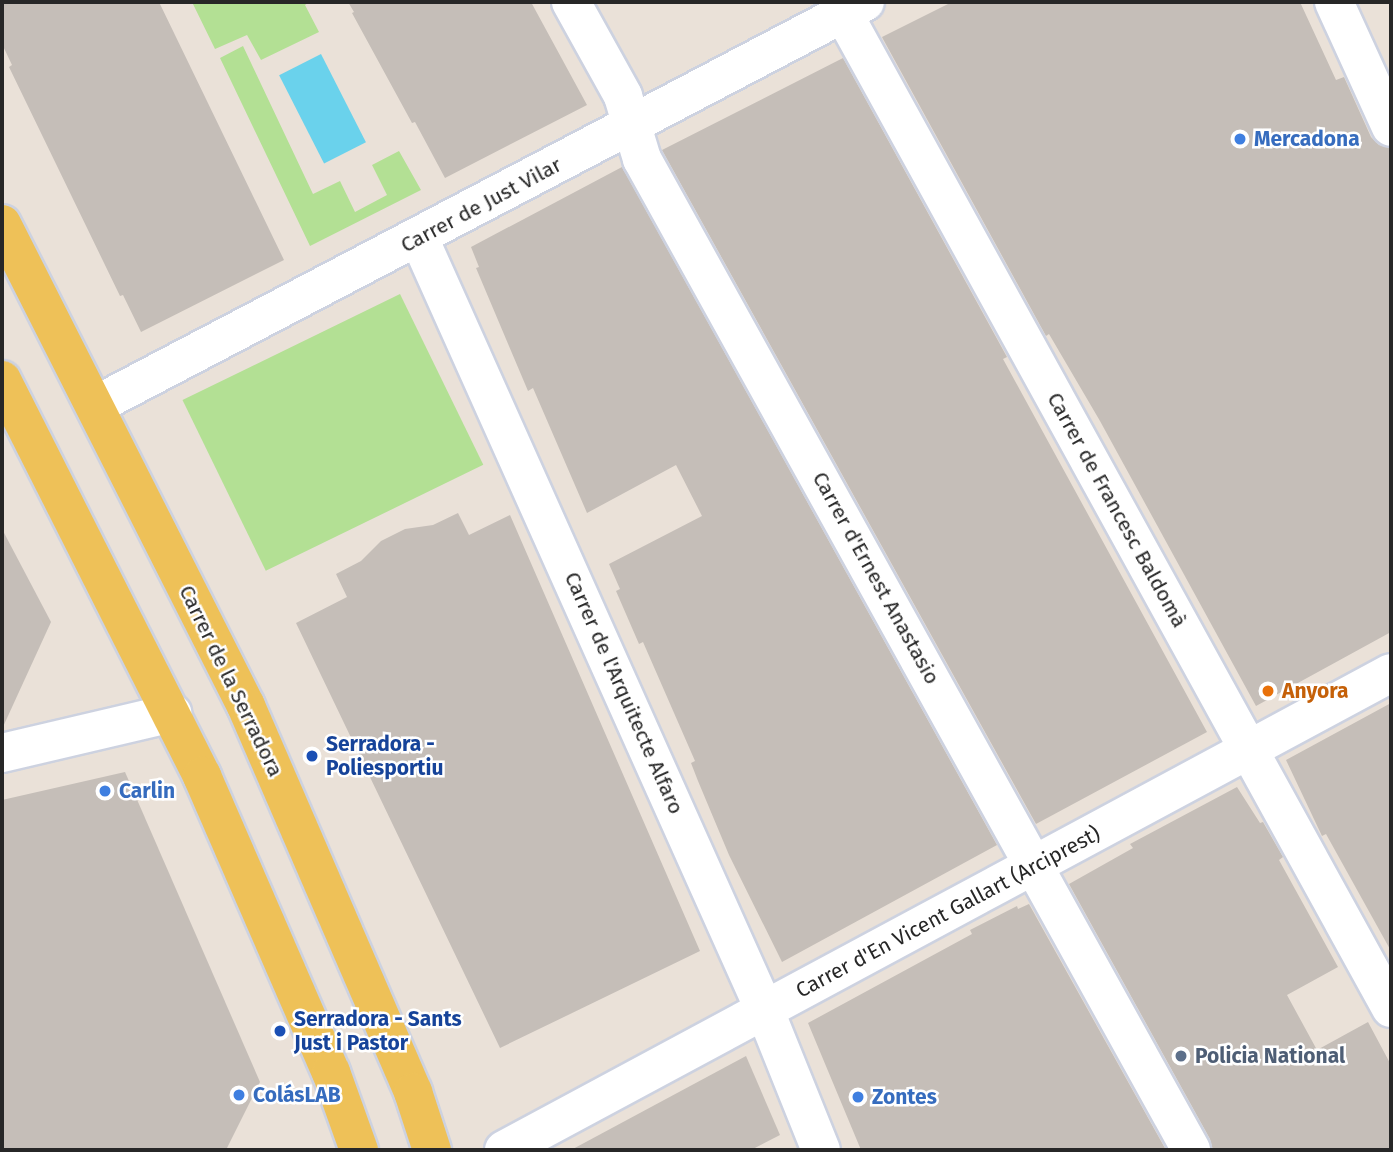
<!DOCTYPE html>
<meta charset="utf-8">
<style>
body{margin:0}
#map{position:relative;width:1393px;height:1152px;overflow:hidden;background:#eae1d8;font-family:"Fira Sans",sans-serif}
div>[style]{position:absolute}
.green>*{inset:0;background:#b3e094;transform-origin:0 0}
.water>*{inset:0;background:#6ad2ec;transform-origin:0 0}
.building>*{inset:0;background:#c5beb8}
.roads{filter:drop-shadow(2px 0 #cdd2e0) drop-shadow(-2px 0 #cdd2e0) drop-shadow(0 2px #cdd2e0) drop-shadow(0 -2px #cdd2e0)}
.minor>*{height:38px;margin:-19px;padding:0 19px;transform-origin:19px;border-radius:19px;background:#fff}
.major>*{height:38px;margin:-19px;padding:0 19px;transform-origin:19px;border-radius:19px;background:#eec158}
.dots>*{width:19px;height:19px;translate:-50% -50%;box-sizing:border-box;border:4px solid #fff;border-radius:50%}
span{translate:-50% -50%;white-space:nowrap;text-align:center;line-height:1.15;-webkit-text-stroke:5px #fff;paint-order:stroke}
.shop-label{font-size:21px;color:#366cbe;font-weight:700}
.left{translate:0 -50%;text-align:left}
.street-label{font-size:21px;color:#272727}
.food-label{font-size:21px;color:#c56008;font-weight:700}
.transit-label{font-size:21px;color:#164399;font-weight:700}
.service-label{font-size:21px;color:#4e5e75;font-weight:700}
.frame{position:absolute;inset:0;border:4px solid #272727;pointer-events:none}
</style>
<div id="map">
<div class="green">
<i style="clip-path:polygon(192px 2px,309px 2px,305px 5px,319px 32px,261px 60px,247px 35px,215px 49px)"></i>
<i style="clip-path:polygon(243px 46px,313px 194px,340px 181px,355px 212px,387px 195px,372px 165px,399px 151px,421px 190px,310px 246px,220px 58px)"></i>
<i style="left:400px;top:294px;width:190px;height:242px;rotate:64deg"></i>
</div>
<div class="water">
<i style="left:321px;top:54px;width:99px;height:47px;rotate:63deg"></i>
</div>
<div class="building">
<i style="clip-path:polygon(2px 2px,159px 2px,284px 260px,141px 332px,123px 295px,120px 296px,9px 67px,12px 65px,2px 44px)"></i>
<i style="clip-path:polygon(348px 2px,531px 2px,587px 105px,445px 178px,415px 122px,412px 123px,352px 13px,354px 12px)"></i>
<i style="clip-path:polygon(952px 2px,1300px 2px,1336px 80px,1344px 77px,1371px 137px,1379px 145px,1391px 148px,1391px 632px,1256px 706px,1100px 421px,1049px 334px,1046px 336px,883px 39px,882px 37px)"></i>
<i style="clip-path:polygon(843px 58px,1007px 357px,1003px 359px,1207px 732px,1036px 824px,662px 150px)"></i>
<i style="clip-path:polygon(622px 167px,997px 845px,782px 962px,729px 855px,698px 781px,691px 763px,695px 761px,643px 642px,639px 644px,616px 591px,620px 589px,609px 564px,702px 516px,676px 465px,587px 513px,533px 388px,528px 391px,476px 268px,479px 267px,471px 247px)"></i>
<i style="clip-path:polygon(458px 513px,469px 535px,510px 515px,700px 951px,500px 1048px,296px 623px,347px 597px,336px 574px,361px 561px,381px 541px,405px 529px,433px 525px)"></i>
<i style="clip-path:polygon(2px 529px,51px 622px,2px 729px)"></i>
<i style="clip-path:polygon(1391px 703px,1391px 951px,1326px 834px,1322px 836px,1286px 760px)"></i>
<i style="clip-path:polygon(125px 772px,260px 1082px,226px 1150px,2px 1150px,2px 800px)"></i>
<i style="clip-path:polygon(1237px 787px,1260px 823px,1263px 822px,1283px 857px,1279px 860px,1338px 967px,1287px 995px,1317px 1050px,1368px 1022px,1391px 1065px,1391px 1150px,1213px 1150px,1210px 1139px,1069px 884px,1133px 848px,1130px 844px)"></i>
<i style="clip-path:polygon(1029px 904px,1166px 1150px,861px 1150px,808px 1023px,972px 934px,970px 930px,1017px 906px,1018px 909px)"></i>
<i style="clip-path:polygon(746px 1056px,780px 1135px,751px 1150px,571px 1150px)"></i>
</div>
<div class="roads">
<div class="minor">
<i style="left:571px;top:2px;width:107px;rotate:61deg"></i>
<i style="left:623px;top:96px;width:66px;rotate:73.2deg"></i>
<i style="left:642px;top:159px;width:1133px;rotate:61.01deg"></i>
<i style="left:1334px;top:2px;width:137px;rotate:65.5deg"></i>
<i style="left:843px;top:13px;width:1136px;rotate:61.16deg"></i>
<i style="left:419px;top:238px;width:847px;rotate:65.89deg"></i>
<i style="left:765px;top:1011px;width:150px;rotate:68.1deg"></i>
<i style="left:96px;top:405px;width:868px;rotate:-27.66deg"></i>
<i style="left:2px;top:753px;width:175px;rotate:-13.2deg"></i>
<i style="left:504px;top:1150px;width:1007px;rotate:-28.27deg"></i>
</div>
<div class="major">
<i style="left:2px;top:224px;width:540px;rotate:63.15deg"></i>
<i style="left:246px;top:706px;width:421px;rotate:66.6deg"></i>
<i style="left:413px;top:1092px;width:61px;rotate:71.9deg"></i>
<i style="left:2px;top:380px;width:444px;rotate:63.2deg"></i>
<i style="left:202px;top:776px;width:323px;rotate:66.5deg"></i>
<i style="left:331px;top:1072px;width:83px;rotate:70.3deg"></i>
</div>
</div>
<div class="dots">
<i style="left:1240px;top:139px;background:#3f7fe0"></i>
<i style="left:1268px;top:691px;background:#e8710a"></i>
<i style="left:312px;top:756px;background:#1a4fb4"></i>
<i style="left:105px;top:791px;background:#3f7fe0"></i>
<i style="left:280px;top:1031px;background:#1a4fb4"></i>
<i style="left:1181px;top:1056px;background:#5c6f8a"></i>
<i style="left:239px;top:1095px;background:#3f7fe0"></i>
<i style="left:858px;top:1097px;background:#3f7fe0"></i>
</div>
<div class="shop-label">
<span class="left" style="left:1254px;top:139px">Mercadona</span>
<span class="left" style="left:119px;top:791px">Carlin</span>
<span class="left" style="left:253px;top:1095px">ColásLAB</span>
<span class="left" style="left:872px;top:1097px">Zontes</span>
</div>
<div class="street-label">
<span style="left:481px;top:205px;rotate:-28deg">Carrer de Just Vilar</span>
<span style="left:1117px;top:510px;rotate:61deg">Carrer de Francesc Baldomà</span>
<span style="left:876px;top:578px;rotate:61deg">Carrer d'Ernest Anastasio</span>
<span style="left:231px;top:681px;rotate:64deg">Carrer de la Serradora</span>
<span style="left:624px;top:693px;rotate:66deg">Carrer de l'Arquitecte Alfaro</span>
<span style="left:948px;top:912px;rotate:-28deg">Carrer d'En Vicent Gallart (Arciprest)</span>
</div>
<div class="food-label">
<span class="left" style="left:1282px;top:691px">Anyora</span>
</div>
<div class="transit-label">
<span class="left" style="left:326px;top:756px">Serradora -<br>Poliesportiu</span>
<span class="left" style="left:294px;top:1031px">Serradora - Sants<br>Just i Pastor</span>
</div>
<div class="service-label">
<span class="left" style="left:1195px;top:1056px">Policia National</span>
</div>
<div class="frame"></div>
</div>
